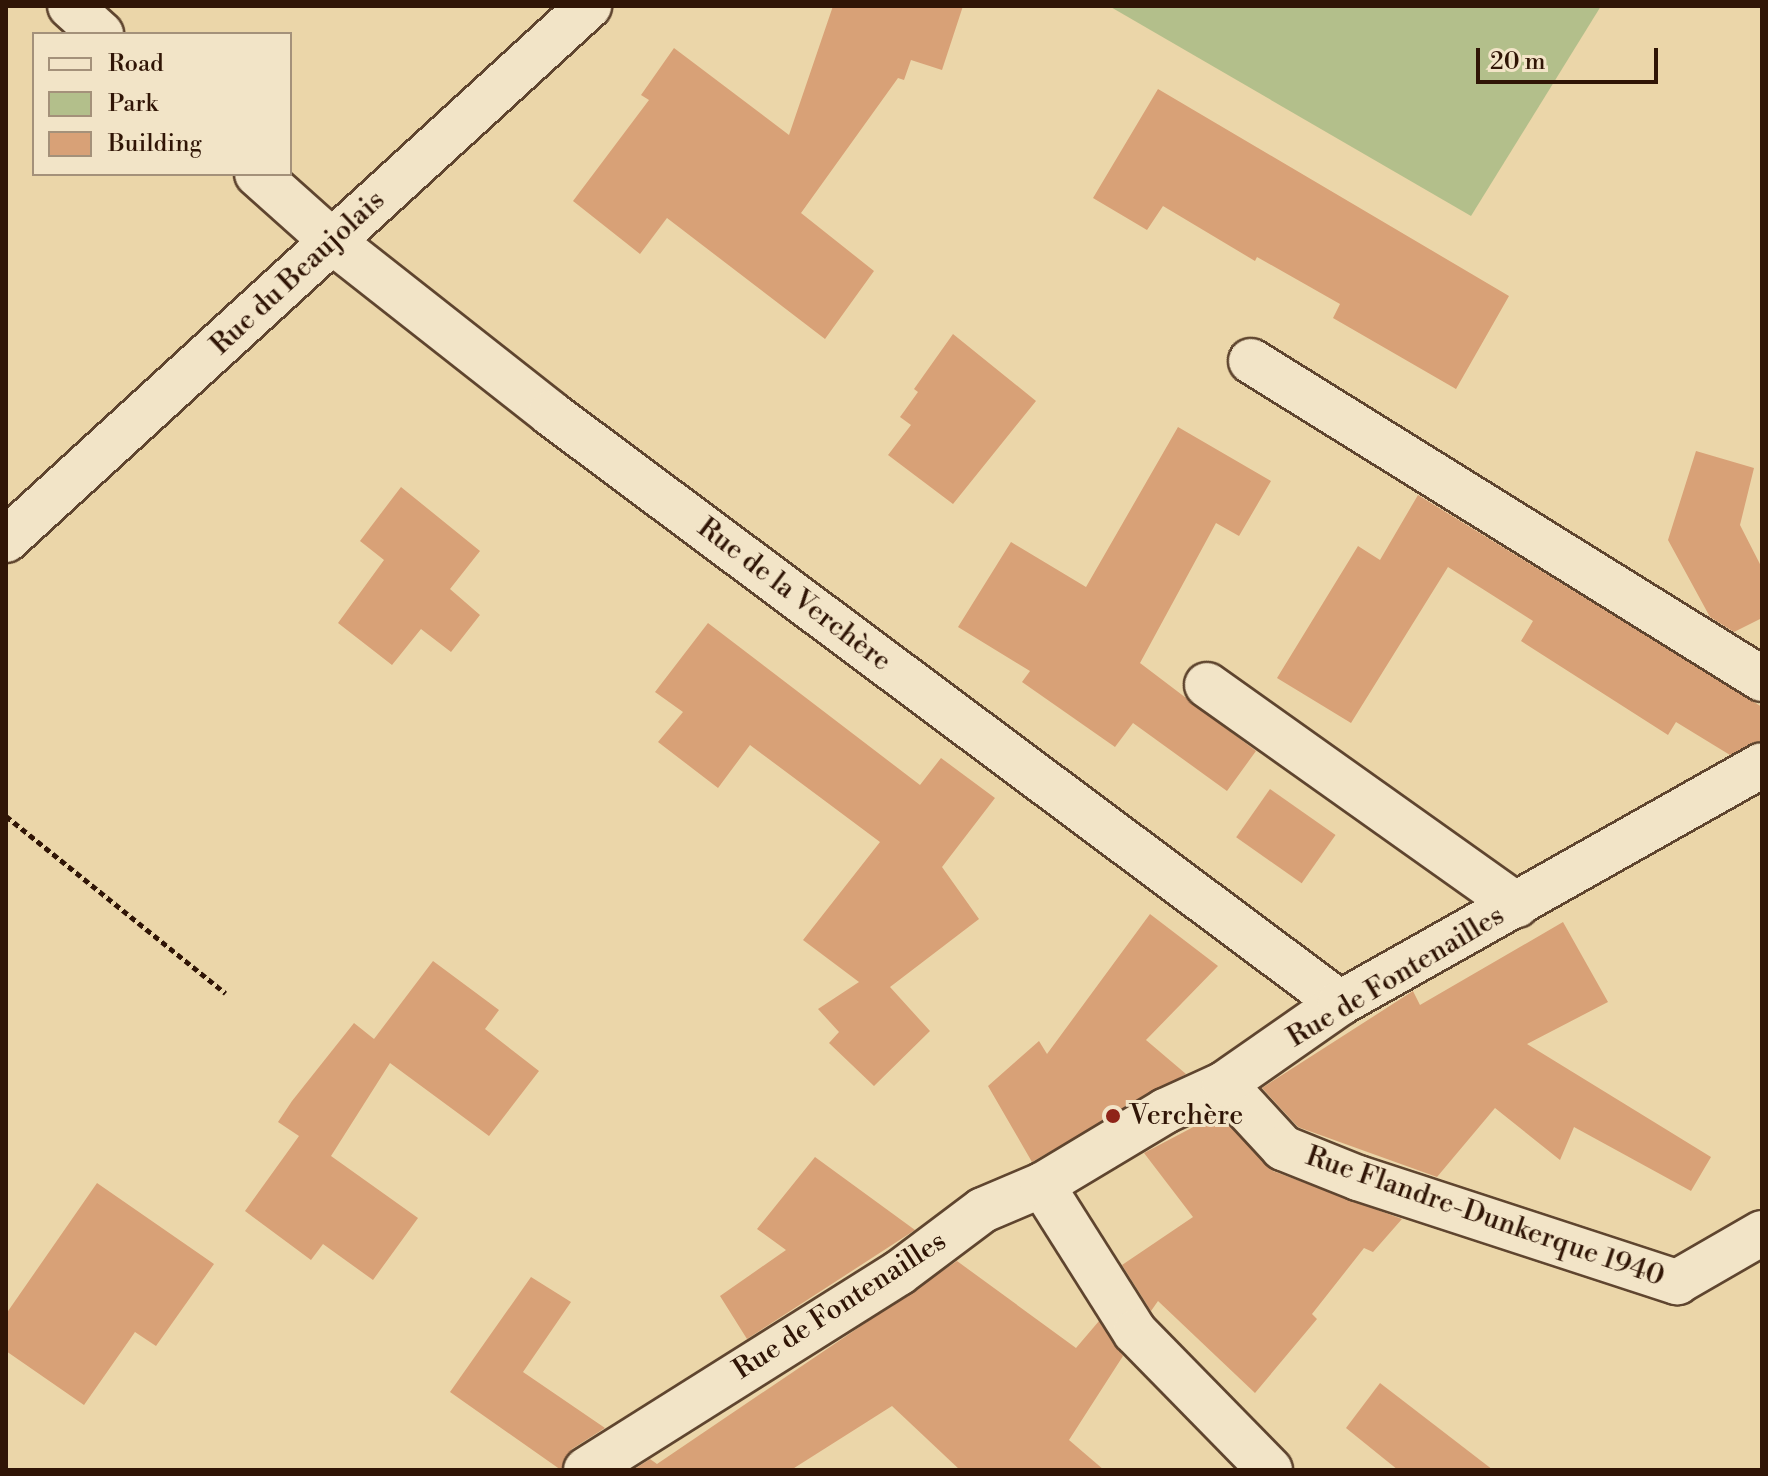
<!DOCTYPE html>
<meta charset="utf-8">
<style>
body{margin:0}
#map{position:relative;width:1768px;height:1476px;overflow:hidden;background:#ebd6a9;font-family:"Libre Bodoni",serif}
div>[style]{position:absolute}
.green>*{inset:0;background:#b3bf8b}
.building>*{inset:0;background:#d8a177;transform-origin:0 0}
.path>*{height:5px;margin-top:-2.5px;transform-origin:0;background:repeating-linear-gradient(90deg,#301506 0 6px,transparent 0 10px)}
.roads{filter:drop-shadow(2px 0 #5f452f) drop-shadow(-2px 0 #5f452f) drop-shadow(0 2px #5f452f) drop-shadow(0 -2px #5f452f)}
.minor>*{height:44px;margin:-22px;padding:0 22px;transform-origin:22px;border-radius:22px;background:#f2e4c7}
.dots>*{width:22px;height:22px;translate:-50% -50%;box-sizing:border-box;border:4px solid #f2e4c7;border-radius:50%}
span{translate:-50% -50%;white-space:nowrap;text-align:center;line-height:1.15;-webkit-text-stroke:6px #f2e4c7;paint-order:stroke}
.street-label{font-size:28px;color:#301506}
.poi-label{font-size:28px;color:#301506}
.left{translate:0 -50%;text-align:left}
.frame{position:absolute;inset:0;border:8px solid #301506;pointer-events:none}
.legend{position:absolute;left:32px;top:32px;width:260px;height:144px;box-sizing:border-box;background:#f2e4c7;border:2px solid #a4917a;margin:0;padding:10px 14px;list-style:none;font-size:24px;color:#301506}
.legend li{display:flex;align-items:center;gap:16px;height:40px}
.legend b{width:40px;border:2px solid #a4917a}
.scale{position:absolute;left:1476px;top:48px;width:182px;height:36px;box-sizing:border-box;border:4px solid #301506;border-top:0;padding-left:10px;font-size:24px;line-height:28px;white-space:nowrap;color:#301506;-webkit-text-stroke:6px #f2e4c7;paint-order:stroke}
</style>
<div id="map">
<div class="green">
<i style="clip-path:polygon(1109px 6px,1601px 6px,1471px 216px)"></i>
</div>
<div class="building">
<i style="clip-path:polygon(833px 6px,963px 6px,942px 70px,911px 60px,904px 80px,898px 78px,801px 213px,874px 271px,825px 339px,667px 218px,640px 254px,573px 201px,649px 100px,641px 95px,674px 48px,789px 135px)"></i>
<i style="clip-path:polygon(1158px 89px,1509px 296px,1456px 389px,1333px 318px,1340px 304px,1257px 257px,1255px 261px,1163px 206px,1147px 230px,1093px 198px)"></i>
<i style="clip-path:polygon(953px 334px,1036px 401px,953px 504px,888px 455px,911px 425px,900px 417px,918px 392px,914px 389px)"></i>
<i style="clip-path:polygon(1178px 427px,1271px 481px,1239px 536px,1216px 523px,1140px 663px,1256px 751px,1227px 791px,1133px 723px,1115px 747px,1022px 682px,1030px 671px,958px 627px,1011px 542px,1086px 587px)"></i>
<i style="clip-path:polygon(1696px 451px,1754px 468px,1740px 525px,1762px 568px,1762px 618px,1734px 632px,1710px 617px,1668px 540px)"></i>
<i style="clip-path:polygon(401px 487px,480px 551px,450px 589px,480px 615px,451px 652px,421px 629px,392px 665px,338px 623px,384px 560px,360px 541px)"></i>
<i style="clip-path:polygon(1418px 495px,1762px 707px,1762px 740px,1730px 755px,1676px 722px,1668px 735px,1521px 641px,1533px 621px,1448px 567px,1351px 723px,1277px 678px,1358px 546px,1380px 560px)"></i>
<i style="clip-path:polygon(708px 623px,920px 785px,941px 758px,995px 798px,942px 867px,979px 919px,890px 987px,930px 1031px,874px 1086px,829px 1043px,839px 1032px,818px 1009px,859px 982px,803px 940px,880px 842px,750px 745px,718px 788px,658px 742px,683px 712px,655px 692px)"></i>
<i style="left:1270px;top:789px;width:80px;height:59px;rotate:35deg"></i>
<i style="clip-path:polygon(1150px 914px,1218px 966px,1146px 1040px,1186px 1074px,1032px 1162px,988px 1086px,1039px 1041px,1047px 1054px)"></i>
<i style="clip-path:polygon(1563px 922px,1608px 1002px,1527px 1044px,1711px 1157px,1691px 1191px,1574px 1127px,1560px 1160px,1495px 1108px,1437px 1177px,1298px 1127px,1262px 1088px,1413px 991px,1420px 1005px)"></i>
<i style="clip-path:polygon(433px 961px,499px 1010px,485px 1029px,539px 1071px,489px 1136px,390px 1063px,331px 1156px,418px 1218px,373px 1280px,323px 1244px,311px 1260px,245px 1211px,299px 1136px,278px 1122px,292px 1101px,354px 1023px,374px 1039px)"></i>
<i style="clip-path:polygon(1218px 1114px,1273px 1171px,1402px 1219px,1373px 1252px,1364px 1248px,1312px 1314px,1317px 1319px,1255px 1393px,1158px 1301px,1151px 1311px,1122px 1265px,1193px 1217px,1144px 1153px)"></i>
<i style="clip-path:polygon(815px 1157px,915px 1230px,747px 1339px,720px 1296px,786px 1250px,757px 1229px)"></i>
<i style="clip-path:polygon(97px 1183px,214px 1264px,156px 1346px,135px 1332px,84px 1405px,6px 1351px,6px 1314px)"></i>
<i style="clip-path:polygon(957px 1261px,1076px 1348px,1099px 1321px,1123px 1356px,1069px 1440px,1104px 1470px,960px 1470px,892px 1406px,791px 1470px,633px 1470px,650px 1459px,657px 1464px)"></i>
<i style="clip-path:polygon(531px 1277px,571px 1302px,523px 1372px,605px 1428px,572px 1449px,561px 1470px,450px 1392px)"></i>
<i style="clip-path:polygon(1380px 1383px,1493px 1470px,1398px 1470px,1346px 1428px)"></i>
</div>
<div class="path">
<i style="left:6px;top:816px;width:282px;rotate:38.9deg"></i>
</div>
<div class="roads">
<div class="minor">
<i style="left:70px;top:6px;width:42px;rotate:42.1deg"></i>
<i style="left:257px;top:174px;width:102px;rotate:41.8deg"></i>
<i style="left:333px;top:242px;width:276px;rotate:38.2deg"></i>
<i style="left:550px;top:413px;width:986px;rotate:36.75deg"></i>
<i style="left:1251px;top:361px;width:602px;rotate:31.89deg"></i>
<i style="left:6px;top:540px;width:791px;rotate:-42.49deg"></i>
<i style="left:1207px;top:685px;width:380px;rotate:35.4deg"></i>
<i style="left:1224px;top:1084px;width:87px;rotate:47.3deg"></i>
<i style="left:1283px;top:1148px;width:81px;rotate:21.8deg"></i>
<i style="left:1358px;top:1178px;width:336px;rotate:18.1deg"></i>
<i style="left:1677px;top:1282px;width:98px;rotate:-30deg"></i>
<i style="left:1042px;top:1185px;width:174px;rotate:57.7deg"></i>
<i style="left:1135px;top:1332px;width:193px;rotate:45.6deg"></i>
<i style="left:586px;top:1470px;width:370px;rotate:-32.2deg"></i>
<i style="left:899px;top:1273px;width:105px;rotate:-36.9deg"></i>
<i style="left:983px;top:1210px;width:64px;rotate:-23deg"></i>
<i style="left:1042px;top:1185px;width:144px;rotate:-31deg"></i>
<i style="left:1165px;top:1111px;width:65px;rotate:-24.6deg"></i>
<i style="left:1224px;top:1084px;width:141px;rotate:-34.9deg"></i>
<i style="left:1340px;top:1003px;width:484px;rotate:-29.4deg"></i>
</div>
</div>
<div class="dots">
<i style="left:1113px;top:1116px;background:#8f2418"></i>
</div>
<div class="street-label">
<span style="left:298px;top:273px;rotate:-43deg">Rue du Beaujolais</span>
<span style="left:794px;top:595px;rotate:37deg">Rue de la Verchère</span>
<span style="left:1396px;top:977px;rotate:-31deg">Rue de Fontenailles</span>
<span style="left:1485px;top:1217px;rotate:19deg">Rue Flandre-Dunkerque 1940</span>
<span style="left:840px;top:1306px;rotate:-33deg">Rue de Fontenailles</span>
</div>
<div class="poi-label">
<span class="left" style="left:1129px;top:1116px">Verchère</span>
</div>
<div class="frame"></div>
<ul class="legend">
<li><b style="height:10px;background:#f2e4c7"></b>Road</li>
<li><b style="height:22px;background:#b3bf8b"></b>Park</li>
<li><b style="height:22px;background:#d8a177"></b>Building</li>
</ul>
<div class="scale">20 m</div>
</div>
